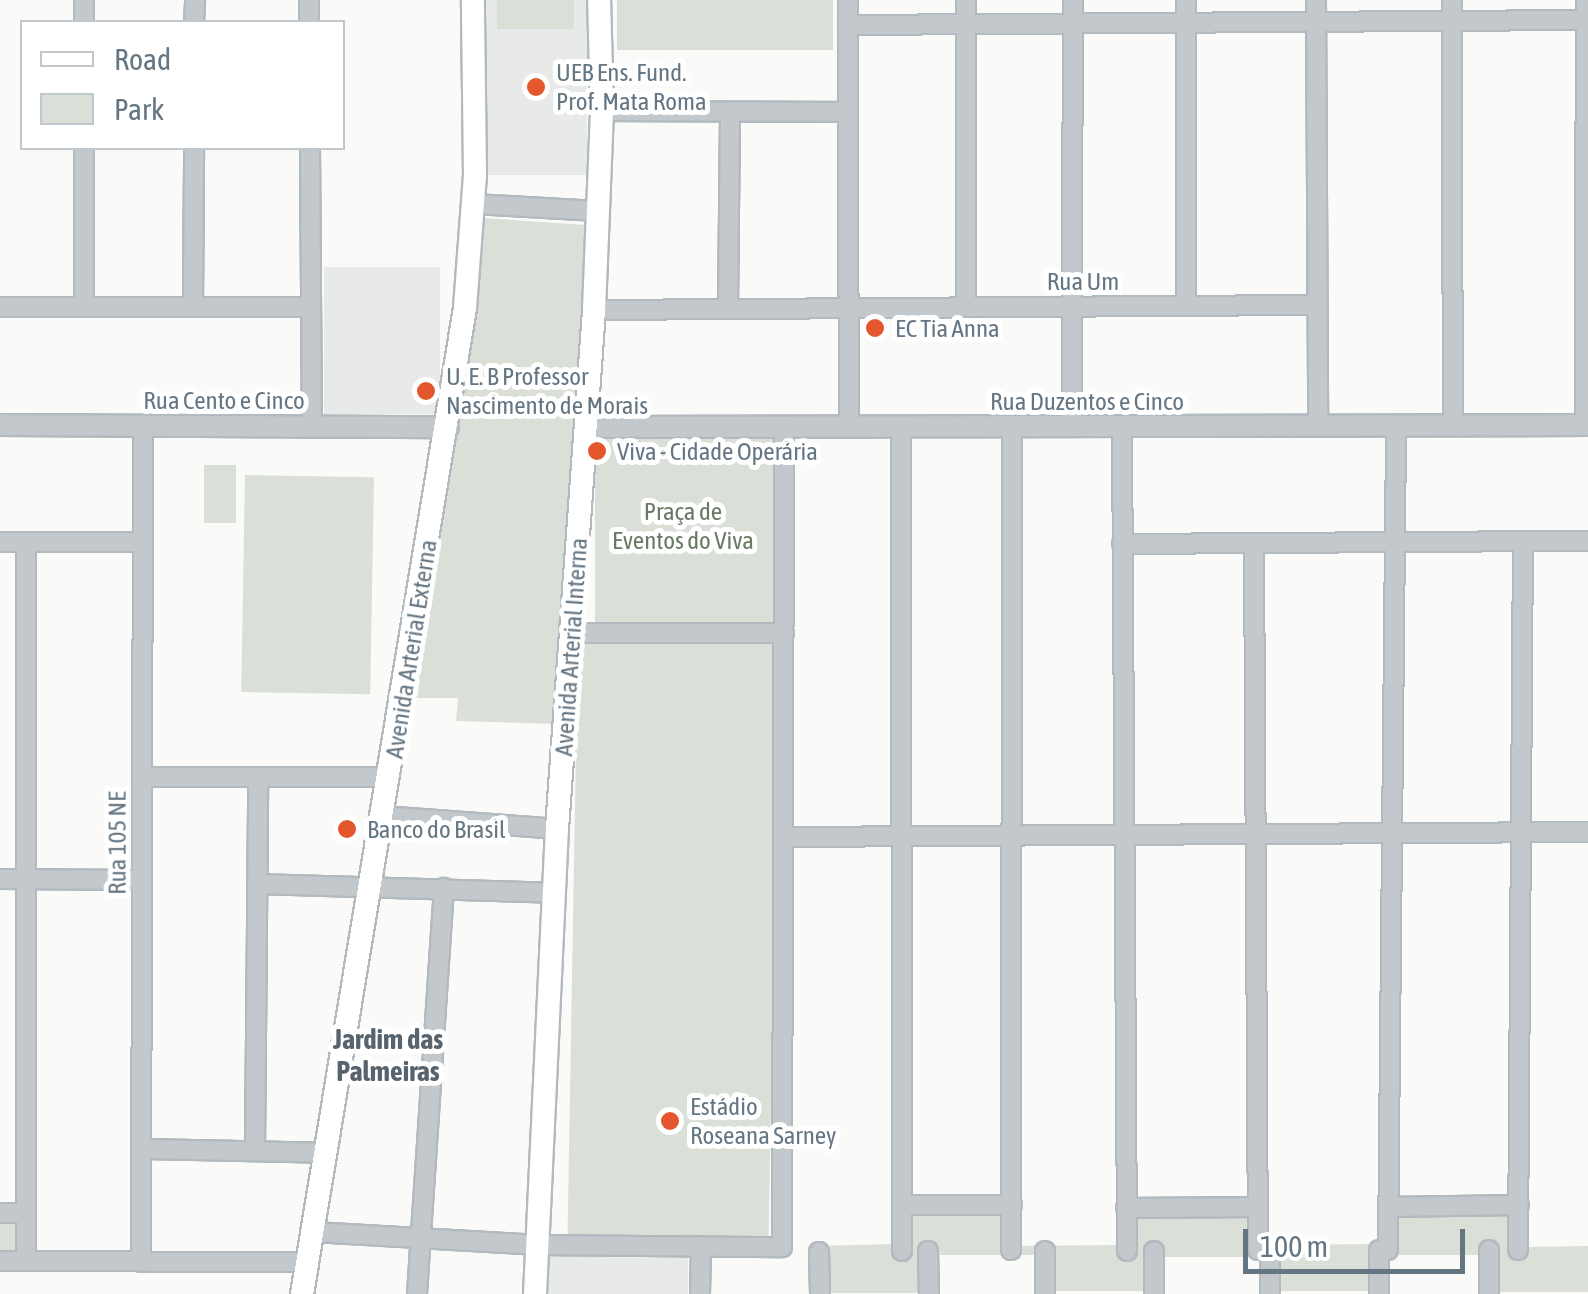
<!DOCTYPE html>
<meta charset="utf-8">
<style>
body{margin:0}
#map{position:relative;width:1588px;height:1294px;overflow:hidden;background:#fafaf8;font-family:"Asap Condensed",sans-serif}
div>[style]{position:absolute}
.built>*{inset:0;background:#e8e9e9;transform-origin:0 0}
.green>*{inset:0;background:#dadfd7;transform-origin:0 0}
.roads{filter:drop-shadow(2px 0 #b3babf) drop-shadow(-2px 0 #b3babf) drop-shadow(0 2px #b3babf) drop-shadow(0 -2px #b3babf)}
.minor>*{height:18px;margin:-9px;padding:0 9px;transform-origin:9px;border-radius:9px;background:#c3c8cc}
.tertiary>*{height:20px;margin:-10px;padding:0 10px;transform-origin:10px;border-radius:10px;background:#c3c8cc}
.secondary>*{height:22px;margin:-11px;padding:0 11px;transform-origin:11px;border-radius:11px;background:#fff}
.dots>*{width:28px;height:28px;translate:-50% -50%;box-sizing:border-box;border:5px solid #fff;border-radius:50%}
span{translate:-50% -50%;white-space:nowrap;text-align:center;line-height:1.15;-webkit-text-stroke:10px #fff;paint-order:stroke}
.poi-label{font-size:25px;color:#657683}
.left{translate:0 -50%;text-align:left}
.street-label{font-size:25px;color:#657683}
.park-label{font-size:25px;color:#687a64}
.neighbourhood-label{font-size:28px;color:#57646e;font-weight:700}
.legend{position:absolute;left:20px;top:20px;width:325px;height:130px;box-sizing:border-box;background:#fff;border:2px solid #c1c8cd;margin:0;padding:12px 18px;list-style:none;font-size:30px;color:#657683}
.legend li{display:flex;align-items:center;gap:20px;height:50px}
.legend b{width:50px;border:2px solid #c1c8cd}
.scale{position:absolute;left:1243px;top:1229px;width:222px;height:45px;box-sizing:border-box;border:5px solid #657683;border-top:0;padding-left:12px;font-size:30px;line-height:35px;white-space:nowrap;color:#657683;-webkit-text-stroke:8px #fff;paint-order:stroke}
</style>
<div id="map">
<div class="built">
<i style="left:484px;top:0;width:103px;height:175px"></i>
<i style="left:324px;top:267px;width:116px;height:147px"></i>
<i style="left:544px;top:1256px;width:144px;height:38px"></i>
</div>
<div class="green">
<i style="left:497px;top:0;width:77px;height:29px"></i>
<i style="left:617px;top:0;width:216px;height:50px"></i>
<i style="clip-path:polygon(484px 218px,586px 225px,579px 427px,556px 724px,456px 721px,458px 698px,415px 698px,463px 397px)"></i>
<i style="left:595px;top:432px;width:183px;height:195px"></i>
<i style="left:204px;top:465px;width:32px;height:58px"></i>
<i style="left:245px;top:475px;width:129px;height:217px;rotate:1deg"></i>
<i style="left:779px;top:637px;width:601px;height:201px;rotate:91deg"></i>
<i style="clip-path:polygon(1010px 1209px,1011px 1246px,1118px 1245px,1118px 1213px,1262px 1212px,1263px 1245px,1383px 1244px,1383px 1210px,1524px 1210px,1524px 1247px,1588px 1246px,1588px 1292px,1487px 1292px,1486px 1255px,1382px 1255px,1382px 1291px,1267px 1291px,1266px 1257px,1162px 1257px,1162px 1291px,1043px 1291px,1042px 1255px,933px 1255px,932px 1293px,813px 1293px,813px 1246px,898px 1244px,898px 1211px)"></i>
<i style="left:0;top:1219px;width:21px;height:33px"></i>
</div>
<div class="roads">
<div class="minor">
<i style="left:309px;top:0;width:22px;rotate:90deg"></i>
<i style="left:848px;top:0;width:427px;rotate:89.9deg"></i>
<i style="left:966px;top:0;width:306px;rotate:90deg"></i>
<i style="left:1186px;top:0;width:305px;rotate:90deg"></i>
<i style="left:1316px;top:0;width:426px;rotate:89.7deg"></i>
<i style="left:1452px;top:0;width:425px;rotate:89.9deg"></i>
<i style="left:84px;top:22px;width:22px;rotate:-90deg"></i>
<i style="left:194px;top:22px;width:22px;rotate:-87deg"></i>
<i style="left:848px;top:25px;width:740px;rotate:-0.39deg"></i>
<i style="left:602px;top:111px;width:246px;rotate:0.2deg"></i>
<i style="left:310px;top:148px;width:277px;rotate:89.6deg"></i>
<i style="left:474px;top:204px;width:124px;rotate:3.2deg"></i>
<i style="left:0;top:307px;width:311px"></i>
<i style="left:84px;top:307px;width:159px;rotate:-90deg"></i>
<i style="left:193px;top:307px;width:159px;rotate:-89.6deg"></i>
<i style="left:728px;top:308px;width:196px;rotate:-89.4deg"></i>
<i style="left:594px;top:310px;width:724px;rotate:-0.4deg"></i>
<i style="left:1585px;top:425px;width:425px;rotate:-89.9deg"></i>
<i style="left:1072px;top:426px;width:426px;rotate:-89.9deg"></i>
<i style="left:1122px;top:426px;width:825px;rotate:89.65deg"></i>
<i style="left:901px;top:427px;width:824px;rotate:89.93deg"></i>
<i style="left:0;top:542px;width:143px"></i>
<i style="left:1254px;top:543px;width:707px;rotate:89.68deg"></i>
<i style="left:1122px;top:544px;width:466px;rotate:-0.4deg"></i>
<i style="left:572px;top:633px;width:212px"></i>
<i style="left:142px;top:777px;width:247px"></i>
<i style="left:382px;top:816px;width:175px;rotate:4.2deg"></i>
<i style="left:785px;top:837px;width:803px;rotate:-0.36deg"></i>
<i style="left:0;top:879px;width:142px;rotate:0.4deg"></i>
<i style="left:257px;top:884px;width:297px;rotate:1.7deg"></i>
<i style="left:142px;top:1149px;width:185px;rotate:1.2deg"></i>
<i style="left:255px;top:1151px;width:374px;rotate:-89.5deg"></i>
<i style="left:902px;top:1205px;width:110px"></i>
<i style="left:1388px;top:1207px;width:131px;rotate:-0.9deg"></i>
<i style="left:1126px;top:1208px;width:131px;rotate:-0.4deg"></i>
<i style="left:0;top:1213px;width:26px"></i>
<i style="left:313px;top:1232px;width:223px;rotate:3.3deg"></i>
<i style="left:536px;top:1245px;width:246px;rotate:0.5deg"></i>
<i style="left:782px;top:1247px;width:820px;rotate:-89.86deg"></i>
<i style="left:1011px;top:1250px;width:824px;rotate:-89.93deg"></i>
<i style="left:1388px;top:1250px;width:824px;rotate:-89.44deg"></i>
<i style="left:1518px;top:1250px;width:708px;rotate:-89.6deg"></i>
<i style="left:928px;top:1251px;width:43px;rotate:88.7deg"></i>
<i style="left:1045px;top:1251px;width:43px;rotate:90deg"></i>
<i style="left:1154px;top:1251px;width:43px;rotate:90deg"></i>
<i style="left:819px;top:1252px;width:42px;rotate:88.6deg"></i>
<i style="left:0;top:1261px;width:308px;rotate:0.2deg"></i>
<i style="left:26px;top:1261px;width:719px;rotate:-90deg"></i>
<i style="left:141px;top:1262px;width:837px;rotate:-89.86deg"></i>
<i style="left:417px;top:1294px;width:407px;rotate:-86.2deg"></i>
<i style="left:700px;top:1294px;width:48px;rotate:-88.8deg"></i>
<i style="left:1270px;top:1294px;width:44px;rotate:-90deg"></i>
<i style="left:1379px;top:1294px;width:44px;rotate:-90deg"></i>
<i style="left:1489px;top:1294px;width:44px;rotate:-90deg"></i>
</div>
<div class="tertiary">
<i style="left:0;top:425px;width:448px;rotate:0.3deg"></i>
<i style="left:587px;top:427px;width:1001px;rotate:-0.11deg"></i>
</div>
<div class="secondary">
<i style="left:302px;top:1294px;width:999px;rotate:-80.61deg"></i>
<i style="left:465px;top:308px;width:133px;rotate:-85.7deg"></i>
<i style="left:475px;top:175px;width:175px;rotate:-90.7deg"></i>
<i style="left:535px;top:1294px;width:466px;rotate:-87.3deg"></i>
<i style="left:557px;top:829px;width:520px;rotate:-85.92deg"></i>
<i style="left:594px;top:310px;width:199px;rotate:-87.7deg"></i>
<i style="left:602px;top:111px;width:111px;rotate:-91.5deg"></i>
</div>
</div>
<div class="dots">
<i style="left:536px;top:87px;background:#e4572e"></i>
<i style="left:875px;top:328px;background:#e4572e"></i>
<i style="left:426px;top:391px;background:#e4572e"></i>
<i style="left:597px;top:451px;background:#e4572e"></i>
<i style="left:347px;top:829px;background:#e4572e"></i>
<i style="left:670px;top:1121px;background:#e4572e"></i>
</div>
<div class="poi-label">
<span class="left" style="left:556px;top:87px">UEB Ens. Fund.<br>Prof. Mata Roma</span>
<span class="left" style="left:895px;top:328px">EC Tia Anna</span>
<span class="left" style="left:446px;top:391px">U. E. B Professor<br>Nascimento de Morais</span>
<span class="left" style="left:617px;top:451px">Viva - Cidade Operária</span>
<span class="left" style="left:367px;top:829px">Banco do Brasil</span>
<span class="left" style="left:690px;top:1121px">Estádio<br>Roseana Sarney</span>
</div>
<div class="street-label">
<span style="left:1083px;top:281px">Rua Um</span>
<span style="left:224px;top:400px">Rua Cento e Cinco</span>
<span style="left:1087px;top:401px">Rua Duzentos e Cinco</span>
<span style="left:571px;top:647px;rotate:-86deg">Avenida Arterial Interna</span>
<span style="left:411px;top:649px;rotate:-81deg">Avenida Arterial Externa</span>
<span style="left:117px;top:843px;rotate:-90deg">Rua 105 NE</span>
</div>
<div class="park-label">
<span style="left:683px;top:526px">Praça de<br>Eventos do Viva</span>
</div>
<div class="neighbourhood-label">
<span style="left:388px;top:1055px">Jardim das<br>Palmeiras</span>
</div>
<ul class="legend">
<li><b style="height:12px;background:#fff"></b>Road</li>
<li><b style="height:28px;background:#dadfd7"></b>Park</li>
</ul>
<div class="scale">100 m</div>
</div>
